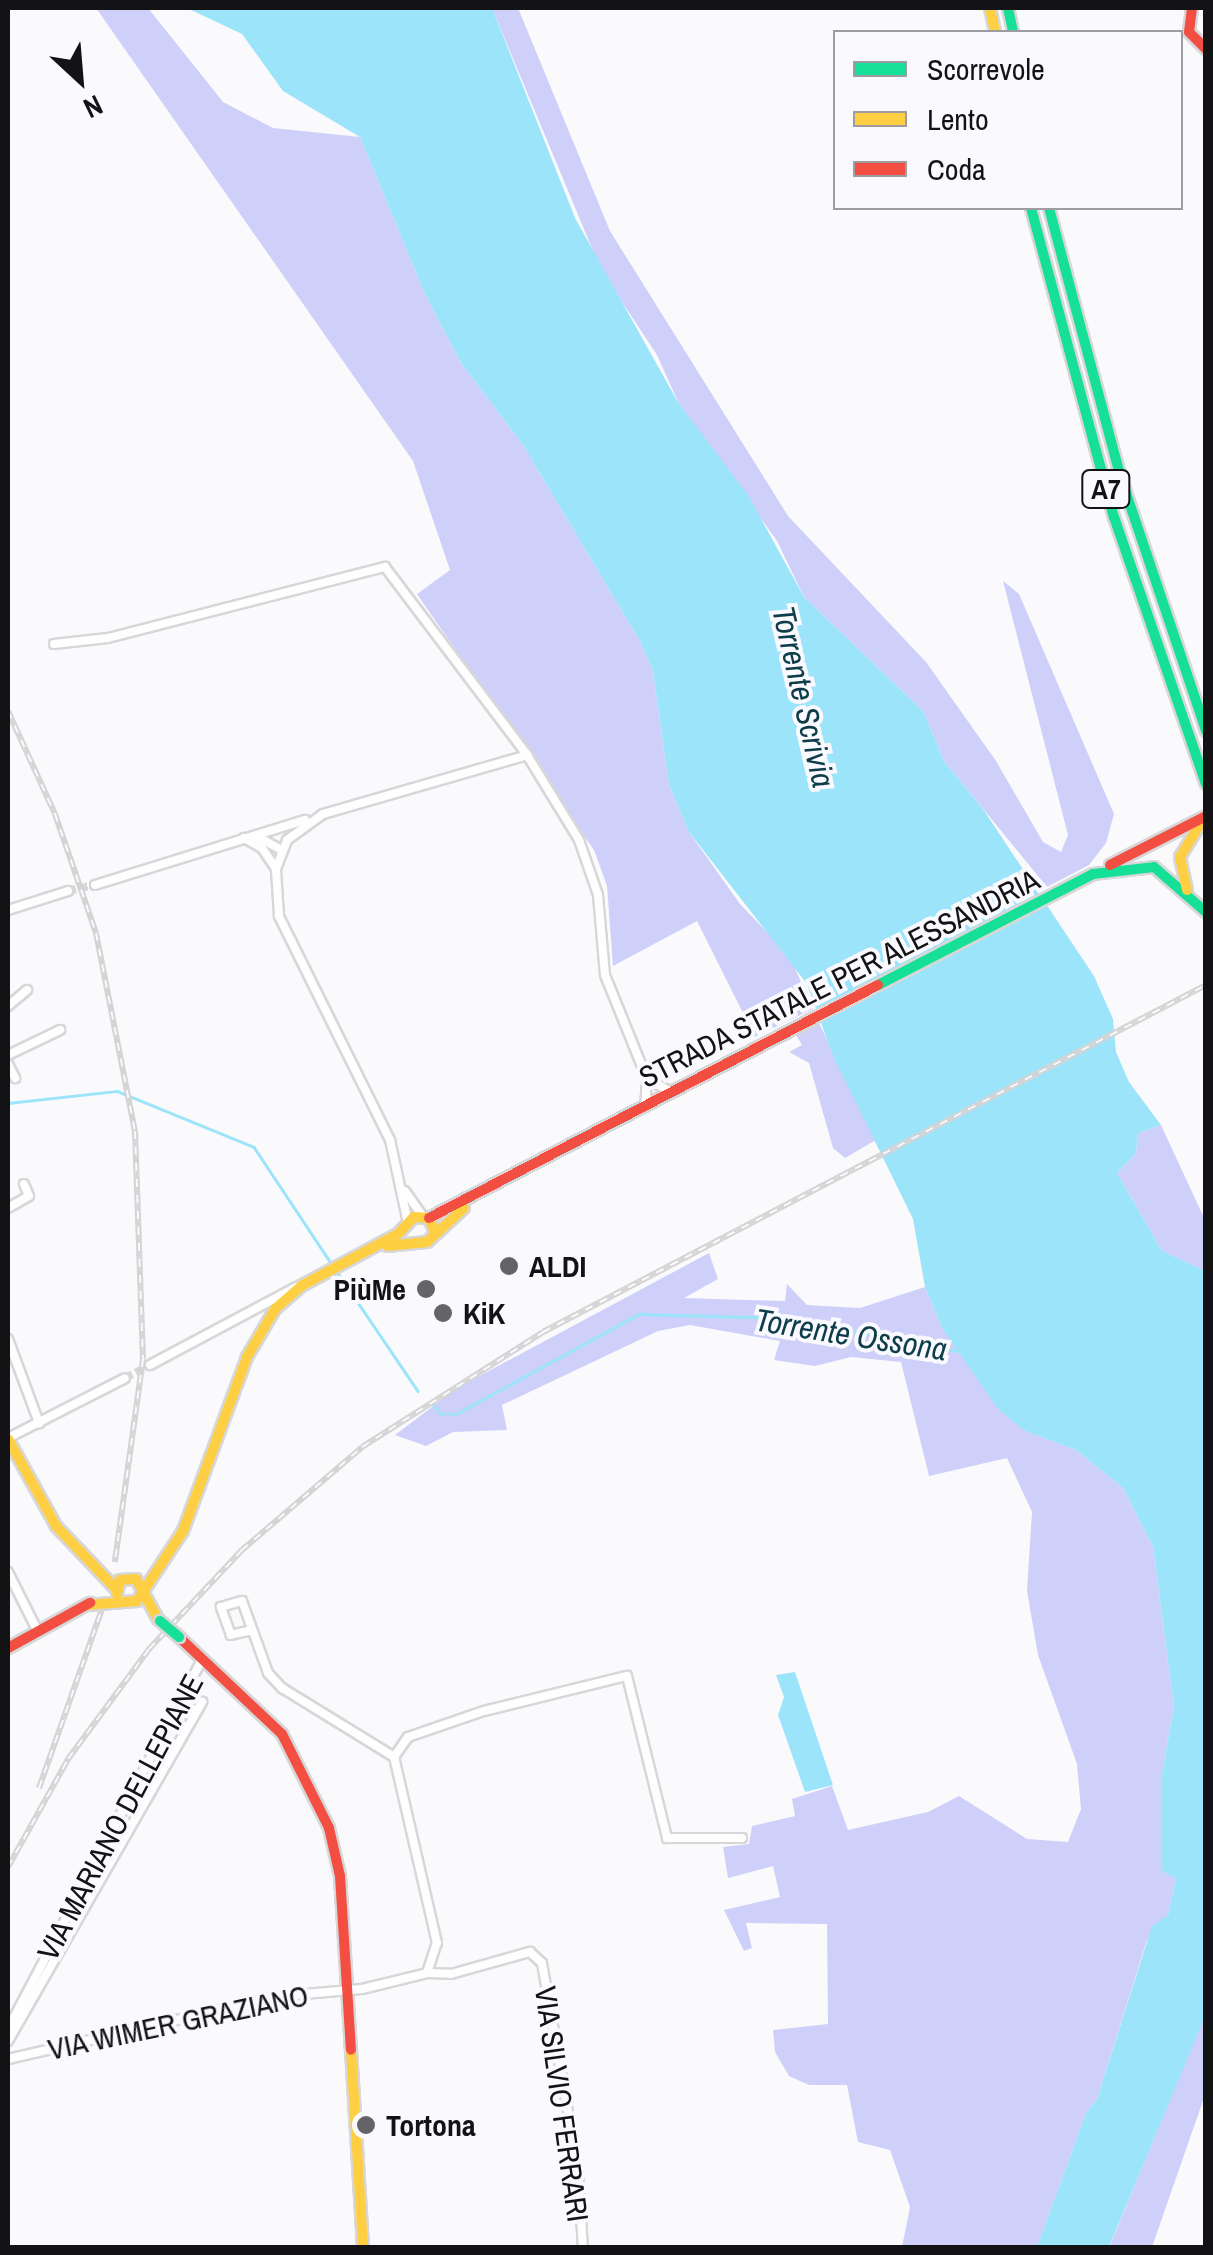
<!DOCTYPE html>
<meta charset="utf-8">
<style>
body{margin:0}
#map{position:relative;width:1213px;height:2255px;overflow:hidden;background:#fafafd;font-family:"Archivo Narrow",sans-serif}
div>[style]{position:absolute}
.forest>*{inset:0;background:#ced0fa}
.water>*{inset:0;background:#9ce4fa}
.stream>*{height:2.5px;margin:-1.25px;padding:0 1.25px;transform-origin:1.25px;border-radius:1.25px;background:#9ce4fa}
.street-tunnel>*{height:8px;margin-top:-4px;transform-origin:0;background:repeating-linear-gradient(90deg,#d7d7da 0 8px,transparent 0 12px)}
.roads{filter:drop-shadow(2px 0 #d7d7d9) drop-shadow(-2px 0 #d7d7d9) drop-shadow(0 2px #d7d7d9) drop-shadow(0 -2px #d7d7d9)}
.street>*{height:8px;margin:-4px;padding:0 4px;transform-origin:4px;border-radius:4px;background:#fefeff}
.fast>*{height:10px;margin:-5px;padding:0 5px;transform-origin:5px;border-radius:5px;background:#16e098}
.slow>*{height:10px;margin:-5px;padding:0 5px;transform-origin:5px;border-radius:5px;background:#ffcf43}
.jam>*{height:10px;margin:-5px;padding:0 5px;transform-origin:5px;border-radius:5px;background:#f24e42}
.rail>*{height:6px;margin-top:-3px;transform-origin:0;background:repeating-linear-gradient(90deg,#f9f9fe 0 8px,#d4d4d5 0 16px);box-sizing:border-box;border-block:2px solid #d4d4d5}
.bridges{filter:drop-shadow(2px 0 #d7d7d9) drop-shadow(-2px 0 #d7d7d9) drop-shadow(0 2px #d7d7d9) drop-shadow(0 -2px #d7d7d9)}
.fast-bridge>*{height:10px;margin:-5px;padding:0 5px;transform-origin:5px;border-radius:5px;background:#16e098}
.dots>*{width:28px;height:28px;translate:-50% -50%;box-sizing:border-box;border:5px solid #f9f9fe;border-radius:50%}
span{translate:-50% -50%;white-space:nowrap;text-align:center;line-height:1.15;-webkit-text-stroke:8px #f9f9fe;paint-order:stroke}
.shield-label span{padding:2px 8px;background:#f9f9fe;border:2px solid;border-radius:8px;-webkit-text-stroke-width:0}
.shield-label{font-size:28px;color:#131316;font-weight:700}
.street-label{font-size:30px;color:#131316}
.poi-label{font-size:30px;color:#131316;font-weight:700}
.left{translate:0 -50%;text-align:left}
.right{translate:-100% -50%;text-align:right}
.water-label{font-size:32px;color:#0d3d4a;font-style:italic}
.frame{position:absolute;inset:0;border:10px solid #131316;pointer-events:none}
.legend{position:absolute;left:833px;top:30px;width:350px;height:180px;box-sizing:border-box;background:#f9f9fe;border:2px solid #9d9da1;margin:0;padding:12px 18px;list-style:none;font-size:30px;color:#131316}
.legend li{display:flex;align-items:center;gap:20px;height:50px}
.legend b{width:50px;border:2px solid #9d9da1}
.north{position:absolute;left:30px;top:30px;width:100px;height:100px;-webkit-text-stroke:8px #f9f9fe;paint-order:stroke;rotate:154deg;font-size:28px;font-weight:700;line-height:40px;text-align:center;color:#131316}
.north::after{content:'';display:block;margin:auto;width:35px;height:45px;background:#131316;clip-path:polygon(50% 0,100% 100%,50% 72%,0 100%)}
</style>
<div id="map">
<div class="forest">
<i style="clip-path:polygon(96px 8px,148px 8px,223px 102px,273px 128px,360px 137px,425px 294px,461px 363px,523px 445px,641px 643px,653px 671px,669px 785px,689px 832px,740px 904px,789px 955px,813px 1009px,755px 1037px,697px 921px,613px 966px,607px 886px,594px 850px,417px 594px,450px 570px,413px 461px)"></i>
<i style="clip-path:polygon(492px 8px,518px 8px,610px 231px,788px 516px,926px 662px,996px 761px,1043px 842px,1061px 852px,1068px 835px,1003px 581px,1019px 594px,1114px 814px,1106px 843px,1089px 865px,1047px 887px,944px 761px,923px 711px,804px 597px,777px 541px,679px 404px,657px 355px,601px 270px)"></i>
<i style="clip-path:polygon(819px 1023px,876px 1140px,845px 1158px,833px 1148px,809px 1063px,789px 1052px,802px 1045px,796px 1035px)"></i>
<i style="clip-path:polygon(1161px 1125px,1205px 1220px,1205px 1271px,1162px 1251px,1117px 1173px,1136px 1153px,1138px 1133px)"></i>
<i style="clip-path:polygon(709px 1253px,718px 1279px,684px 1298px,785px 1301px,787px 1284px,807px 1305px,860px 1308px,925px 1287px,942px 1328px,1025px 1431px,1076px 1450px,1123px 1488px,1153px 1547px,1174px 1706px,1162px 1773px,1176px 1879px,1168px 1915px,1147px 1940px,1097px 2099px,1086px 2113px,1037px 2247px,902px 2247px,910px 2207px,890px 2150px,858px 2142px,847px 2085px,809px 2085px,789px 2076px,775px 2052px,773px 2030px,828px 2024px,827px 1924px,746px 1923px,752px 1948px,744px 1951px,724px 1910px,780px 1897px,773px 1866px,728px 1878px,723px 1847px,749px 1844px,752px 1826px,795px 1816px,792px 1799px,832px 1786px,848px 1830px,928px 1812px,959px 1796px,1027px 1839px,1068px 1842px,1081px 1809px,1077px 1764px,1038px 1655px,1027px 1591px,1032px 1512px,1007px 1458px,929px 1476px,901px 1362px,851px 1357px,815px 1366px,774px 1360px,780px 1341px,690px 1325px,658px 1331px,502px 1405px,507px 1430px,453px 1432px,426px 1446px,395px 1435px,457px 1388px)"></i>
<i style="clip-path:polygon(1205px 2014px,1205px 2095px,1152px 2247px,1109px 2248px)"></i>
</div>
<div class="water">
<i style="clip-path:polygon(187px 8px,492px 8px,575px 218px,679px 404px,748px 495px,804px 597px,923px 711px,944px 761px,983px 809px,1094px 976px,1113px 1019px,1116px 1052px,1129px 1082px,1161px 1125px,1138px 1133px,1136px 1153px,1117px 1173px,1162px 1251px,1205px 1271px,1206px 2014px,1109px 2247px,1037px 2247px,1086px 2113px,1097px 2099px,1152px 1926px,1168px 1915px,1176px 1879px,1161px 1870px,1162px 1773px,1174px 1706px,1153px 1547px,1123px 1488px,1076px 1450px,1025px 1431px,998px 1409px,942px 1328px,925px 1287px,913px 1219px,833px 1056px,807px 984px,689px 832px,669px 785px,653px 671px,641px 643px,523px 445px,461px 363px,425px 294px,360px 137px,283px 91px,242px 34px)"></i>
<i style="clip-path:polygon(795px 1672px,833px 1785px,805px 1792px,778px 1715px,784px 1697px,776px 1675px)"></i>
</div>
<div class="stream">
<i style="left:8px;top:1103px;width:110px;rotate:-6.3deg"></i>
<i style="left:117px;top:1091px;width:148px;rotate:22.2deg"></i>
<i style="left:254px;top:1147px;width:139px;rotate:56.4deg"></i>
<i style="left:336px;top:1270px;width:146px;rotate:55.9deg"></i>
<i style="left:433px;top:1404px;width:13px;rotate:51deg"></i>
<i style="left:441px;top:1414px;width:15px"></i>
<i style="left:456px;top:1414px;width:209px;rotate:-28.7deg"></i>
<i style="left:639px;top:1314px;width:139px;rotate:1.6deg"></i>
<i style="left:778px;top:1318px;width:188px;rotate:10.4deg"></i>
</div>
<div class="street-tunnel">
<i style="left:68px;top:891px;width:28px;rotate:-13deg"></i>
<i style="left:125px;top:1378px;width:28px;rotate:-27deg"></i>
</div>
<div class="roads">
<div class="street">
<i style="left:54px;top:644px;width:54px;rotate:-6.3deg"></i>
<i style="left:108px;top:638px;width:286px;rotate:-14.4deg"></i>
<i style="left:385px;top:567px;width:236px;rotate:52.9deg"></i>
<i style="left:527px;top:755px;width:100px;rotate:58.5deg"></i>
<i style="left:579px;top:840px;width:58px;rotate:70.9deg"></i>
<i style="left:598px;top:895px;width:80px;rotate:85deg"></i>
<i style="left:605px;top:975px;width:112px;rotate:68deg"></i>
<i style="left:647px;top:1079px;width:27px;rotate:94deg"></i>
<i style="left:258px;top:837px;width:26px;rotate:29deg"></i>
<i style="left:244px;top:838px;width:21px;rotate:29deg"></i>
<i style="left:262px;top:848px;width:25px;rotate:56deg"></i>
<i style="left:95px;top:885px;width:220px;rotate:-17.2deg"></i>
<i style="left:8px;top:910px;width:63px;rotate:-17.6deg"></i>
<i style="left:8px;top:1006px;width:25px;rotate:-40deg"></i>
<i style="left:8px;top:1055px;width:58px;rotate:-25.7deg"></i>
<i style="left:8px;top:1064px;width:16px;rotate:63deg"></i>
<i style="left:647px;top:1079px;width:27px;rotate:28deg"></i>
<i style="left:405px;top:1191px;width:29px;rotate:55deg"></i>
<i style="left:8px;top:1208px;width:24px;rotate:-30deg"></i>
<i style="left:29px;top:1196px;width:13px;rotate:-113deg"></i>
<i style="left:408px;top:1223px;width:85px;rotate:-102.2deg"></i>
<i style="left:390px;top:1140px;width:250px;rotate:-116.4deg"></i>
<i style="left:279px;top:916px;width:47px;rotate:-93.7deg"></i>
<i style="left:276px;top:869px;width:31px;rotate:-69deg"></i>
<i style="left:287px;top:840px;width:44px;rotate:-35.8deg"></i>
<i style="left:323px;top:814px;width:212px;rotate:-16.1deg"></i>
<i style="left:8px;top:1339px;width:90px;rotate:69.7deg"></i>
<i style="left:150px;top:1365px;width:166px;rotate:-28.1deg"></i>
<i style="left:8px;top:1438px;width:131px;rotate:-27.1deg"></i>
<i style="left:8px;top:1572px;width:67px;rotate:63.4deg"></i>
<i style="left:252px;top:1630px;width:22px;rotate:167deg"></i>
<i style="left:231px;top:1635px;width:30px;rotate:-110deg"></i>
<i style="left:221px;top:1607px;width:22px;rotate:-16deg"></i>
<i style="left:242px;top:1601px;width:77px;rotate:70.1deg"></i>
<i style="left:268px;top:1673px;width:21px;rotate:47deg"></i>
<i style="left:282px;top:1688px;width:132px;rotate:31.6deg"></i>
<i style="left:427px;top:1973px;width:24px;rotate:2deg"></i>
<i style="left:451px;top:1974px;width:82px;rotate:-15.6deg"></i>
<i style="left:530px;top:1952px;width:16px;rotate:43deg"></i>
<i style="left:542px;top:1963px;width:209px;rotate:80.1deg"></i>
<i style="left:578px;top:2169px;width:79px;rotate:86.4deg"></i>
<i style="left:8px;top:2029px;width:419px;rotate:-62.3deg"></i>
<i style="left:8px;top:2041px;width:391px;rotate:-60.2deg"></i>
<i style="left:8px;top:2059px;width:280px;rotate:-13deg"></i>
<i style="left:281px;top:1996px;width:81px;rotate:-4.9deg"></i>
<i style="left:362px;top:1989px;width:67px;rotate:-13.8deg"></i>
<i style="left:427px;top:1973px;width:32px;rotate:-72deg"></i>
<i style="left:437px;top:1943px;width:191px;rotate:-103deg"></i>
<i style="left:394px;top:1757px;width:24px;rotate:-55deg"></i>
<i style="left:408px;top:1737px;width:80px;rotate:-18.9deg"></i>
<i style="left:484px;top:1711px;width:147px;rotate:-13.8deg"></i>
<i style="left:627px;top:1676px;width:167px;rotate:76.1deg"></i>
<i style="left:667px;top:1838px;width:75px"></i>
</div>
<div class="fast">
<i style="left:1008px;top:8px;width:25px;rotate:78deg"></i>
<i style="left:1031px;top:208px;width:320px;rotate:75deg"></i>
<i style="left:1114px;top:517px;width:282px;rotate:71deg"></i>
<i style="left:1049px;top:208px;width:276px;rotate:75.1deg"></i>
<i style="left:1120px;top:475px;width:270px;rotate:71.4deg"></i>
<i style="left:1093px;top:874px;width:61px;rotate:-6.5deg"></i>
<i style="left:1154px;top:867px;width:69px;rotate:40.9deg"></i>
<i style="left:878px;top:985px;width:242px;rotate:-27.3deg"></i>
</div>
<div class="slow">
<i style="left:990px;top:8px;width:25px;rotate:78deg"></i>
<i style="left:1187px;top:890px;width:34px;rotate:-102deg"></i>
<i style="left:1180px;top:857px;width:42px;rotate:-58.6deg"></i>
<i style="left:387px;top:1246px;width:40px;rotate:-5.7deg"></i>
<i style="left:427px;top:1242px;width:50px;rotate:-42.6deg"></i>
<i style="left:8px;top:1439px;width:99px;rotate:61.1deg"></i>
<i style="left:56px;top:1526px;width:87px;rotate:46.4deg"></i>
<i style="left:117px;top:1594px;width:14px;rotate:-78deg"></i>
<i style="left:120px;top:1580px;width:16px;rotate:-4deg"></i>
<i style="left:136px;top:1579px;width:46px;rotate:61.2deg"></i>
<i style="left:87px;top:1605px;width:50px;rotate:-4.6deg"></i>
<i style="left:137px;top:1601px;width:84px;rotate:-56.7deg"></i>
<i style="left:183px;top:1531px;width:185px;rotate:-69.8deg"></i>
<i style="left:247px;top:1357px;width:56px;rotate:-59.7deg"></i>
<i style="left:275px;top:1309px;width:35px;rotate:-41deg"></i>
<i style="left:301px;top:1286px;width:110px;rotate:-28.2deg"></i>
<i style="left:398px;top:1234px;width:23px;rotate:-47deg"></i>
<i style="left:414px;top:1217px;width:15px;rotate:4deg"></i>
<i style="left:429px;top:1218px;width:15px;rotate:67deg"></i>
<i style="left:351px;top:2050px;width:198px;rotate:86.5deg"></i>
</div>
<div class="jam">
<i style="left:1192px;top:8px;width:24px;rotate:97deg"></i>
<i style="left:1189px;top:32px;width:24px;rotate:45deg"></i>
<i style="left:1110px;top:865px;width:108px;rotate:-27deg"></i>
<i style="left:429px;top:1218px;width:506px;rotate:-27.43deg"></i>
<i style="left:179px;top:1637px;width:141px;rotate:43.3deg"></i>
<i style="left:282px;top:1734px;width:105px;rotate:63.4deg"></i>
<i style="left:329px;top:1828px;width:49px;rotate:77.1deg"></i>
<i style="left:340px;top:1876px;width:174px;rotate:86.4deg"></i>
<i style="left:8px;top:1648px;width:94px;rotate:-28.8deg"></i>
</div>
</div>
<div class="rail">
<i style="left:8px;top:711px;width:113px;rotate:65.5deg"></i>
<i style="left:55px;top:814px;width:126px;rotate:71deg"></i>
<i style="left:96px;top:933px;width:202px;rotate:78.9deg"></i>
<i style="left:135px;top:1131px;width:228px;rotate:88deg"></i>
<i style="left:143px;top:1359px;width:205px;rotate:97.9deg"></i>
<i style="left:39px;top:1788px;width:190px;rotate:-70.6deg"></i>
<i style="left:8px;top:1867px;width:124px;rotate:-60.9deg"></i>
<i style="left:68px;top:1759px;width:137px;rotate:-53.6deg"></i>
<i style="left:149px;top:1649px;width:136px;rotate:-46.8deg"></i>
<i style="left:242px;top:1550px;width:158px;rotate:-40.6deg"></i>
<i style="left:362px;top:1447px;width:214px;rotate:-32.4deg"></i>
<i style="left:543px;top:1332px;width:748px;rotate:-27.63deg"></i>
</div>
<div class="bridges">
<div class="fast-bridge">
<i style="left:160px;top:1621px;width:25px;rotate:40deg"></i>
</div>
</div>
<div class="dots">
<i style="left:509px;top:1266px;background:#646467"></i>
<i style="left:426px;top:1289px;background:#646467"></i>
<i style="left:443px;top:1313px;background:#646467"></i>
<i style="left:366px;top:2125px;background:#646467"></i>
</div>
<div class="shield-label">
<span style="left:1106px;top:489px">A7</span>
</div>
<div class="street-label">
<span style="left:839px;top:978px;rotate:-27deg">STRADA STATALE PER ALESSANDRIA</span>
<span style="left:120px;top:1817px;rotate:-62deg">VIA MARIANO DELLEPIANE</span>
<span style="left:178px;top:2022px;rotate:-12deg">VIA WIMER GRAZIANO</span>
<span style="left:562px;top:2104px;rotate:82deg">VIA SILVIO FERRARI</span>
</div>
<div class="poi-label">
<span class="left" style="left:529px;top:1266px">ALDI</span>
<span class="right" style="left:406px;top:1289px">PiùMe</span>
<span class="left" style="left:463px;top:1313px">KiK</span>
<span class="left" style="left:386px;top:2125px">Tortona</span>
</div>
<div class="water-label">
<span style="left:803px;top:697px;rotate:77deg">Torrente Scrivia</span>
<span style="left:851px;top:1335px;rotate:9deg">Torrente Ossona</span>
</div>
<div class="frame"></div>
<ul class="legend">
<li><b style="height:12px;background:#16e098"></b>Scorrevole</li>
<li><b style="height:12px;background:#ffcf43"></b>Lento</li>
<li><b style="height:12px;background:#f24e42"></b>Coda</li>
</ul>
<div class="north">N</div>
</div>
